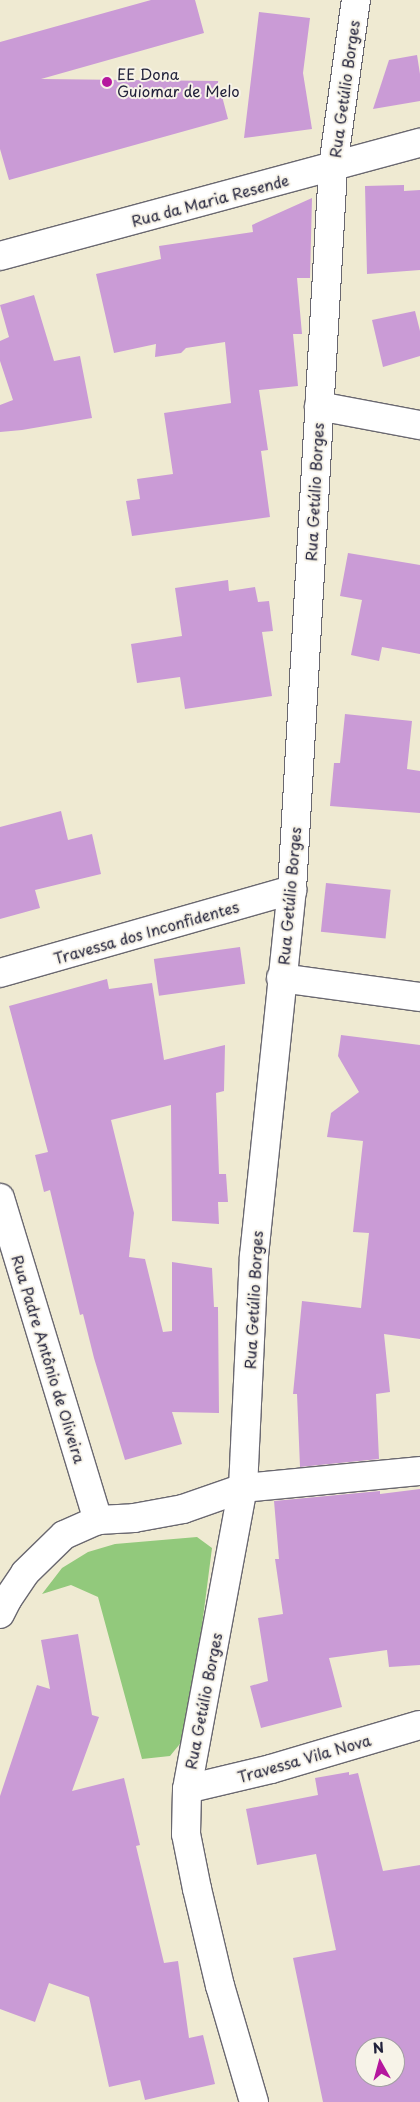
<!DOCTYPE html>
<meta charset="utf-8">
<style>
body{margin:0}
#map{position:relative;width:420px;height:2102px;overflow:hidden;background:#efead2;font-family:"Playpen Sans",sans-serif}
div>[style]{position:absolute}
.green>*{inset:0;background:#92c97c}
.building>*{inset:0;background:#ca9bd6;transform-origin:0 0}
.roads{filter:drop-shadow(1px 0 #6a6870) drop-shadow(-1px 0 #6a6870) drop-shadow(0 1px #6a6870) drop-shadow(0 -1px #6a6870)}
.minor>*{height:28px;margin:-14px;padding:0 14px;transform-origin:14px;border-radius:14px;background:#fff}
.dots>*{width:14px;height:14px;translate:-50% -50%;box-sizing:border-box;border:2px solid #f7f3e8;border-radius:50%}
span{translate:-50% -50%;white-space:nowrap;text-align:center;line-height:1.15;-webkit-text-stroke:4px #f7f3e8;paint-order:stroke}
.poi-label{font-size:15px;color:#22223b}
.left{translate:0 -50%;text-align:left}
.street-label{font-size:15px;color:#22223b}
.north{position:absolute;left:355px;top:2037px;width:50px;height:50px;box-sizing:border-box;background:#f7f3e8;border:1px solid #a29fa3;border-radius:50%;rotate:353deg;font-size:14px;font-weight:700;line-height:20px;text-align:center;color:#22223b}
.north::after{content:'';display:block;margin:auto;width:18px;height:22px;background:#b5179e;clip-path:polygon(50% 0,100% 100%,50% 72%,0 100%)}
</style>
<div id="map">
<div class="green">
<i style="clip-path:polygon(197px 1537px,212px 1548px,188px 1734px,170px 1756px,142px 1759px,98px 1597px,71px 1585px,42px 1594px,62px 1568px,88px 1552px,115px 1544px)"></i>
</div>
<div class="building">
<i style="clip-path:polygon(151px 0,195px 0,204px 33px,41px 79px,218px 81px,228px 119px,9px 180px,0 149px,0 42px)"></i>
<i style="clip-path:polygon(259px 12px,310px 18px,303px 73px,312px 129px,244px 138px)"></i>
<i style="clip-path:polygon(417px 55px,420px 74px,420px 101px,373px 109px,389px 60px)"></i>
<i style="clip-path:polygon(404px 185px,404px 191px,420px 190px,420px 270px,367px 274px,365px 186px)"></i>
<i style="clip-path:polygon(312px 198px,310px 278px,297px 278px,302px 334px,293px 334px,298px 386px,259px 390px,268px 450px,261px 451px,270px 517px,132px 536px,126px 501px,140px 499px,137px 479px,173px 474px,164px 413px,231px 403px,225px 342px,186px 348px,181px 353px,155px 357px,156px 344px,114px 353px,96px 274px,161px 259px,159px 246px,253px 232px,252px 225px)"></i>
<i style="clip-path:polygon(34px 295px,54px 361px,80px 356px,92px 418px,22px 430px,0 432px,0 405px,13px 400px,0 361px,0 341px,9px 337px,0 305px)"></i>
<i style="clip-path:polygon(415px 311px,420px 331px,420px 356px,383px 367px,372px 320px)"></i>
<i style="clip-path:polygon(348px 553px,420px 565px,420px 654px,382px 647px,379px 661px,351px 655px,362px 600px,340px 596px)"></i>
<i style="clip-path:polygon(228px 580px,229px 591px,255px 587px,258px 602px,269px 601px,273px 631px,262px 632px,272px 696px,185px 709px,180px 677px,137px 683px,131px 644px,182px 636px,175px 588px)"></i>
<i style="clip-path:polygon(345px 714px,412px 721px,407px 769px,420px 771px,420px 813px,330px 806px,334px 763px,340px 763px)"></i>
<i style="clip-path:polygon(61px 811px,68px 840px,92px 834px,101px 874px,35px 890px,40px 908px,0 919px,0 827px)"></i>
<i style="left:326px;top:883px;width:65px;height:49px;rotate:6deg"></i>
<i style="left:240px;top:947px;width:37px;height:87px;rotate:82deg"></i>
<i style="clip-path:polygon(107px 979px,109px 989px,152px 983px,164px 1060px,225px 1045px,224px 1091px,216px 1093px,219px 1174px,226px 1174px,228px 1202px,218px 1202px,219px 1224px,172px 1221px,171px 1105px,111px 1120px,134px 1213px,129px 1257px,145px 1259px,163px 1332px,172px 1331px,172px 1262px,212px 1268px,214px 1307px,218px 1307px,219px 1413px,172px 1412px,182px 1444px,125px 1460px,94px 1358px,83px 1314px,80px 1315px,50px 1190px,44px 1192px,35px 1155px,48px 1152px,9px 1006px)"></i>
<i style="clip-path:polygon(341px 1035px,420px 1045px,420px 1339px,384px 1334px,390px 1392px,376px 1394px,379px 1459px,300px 1467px,297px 1394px,293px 1394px,302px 1301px,361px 1308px,369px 1233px,353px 1232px,363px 1141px,327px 1137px,331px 1113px,359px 1092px,338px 1056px)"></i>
<i style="clip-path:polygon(420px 1489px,420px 1665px,389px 1667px,387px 1650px,329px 1658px,342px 1707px,261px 1728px,250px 1686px,268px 1681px,258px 1618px,283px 1614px,275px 1559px,279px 1559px,274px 1501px,380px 1491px,380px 1494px)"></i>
<i style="clip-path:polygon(78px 1634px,92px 1715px,99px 1717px,72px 1791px,124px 1778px,140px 1845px,136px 1846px,164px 1963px,178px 1961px,189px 2038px,203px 2035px,215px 2084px,145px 2100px,140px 2080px,109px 2087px,89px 1997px,49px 1983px,35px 2022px,0 2009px,0 1796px,37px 1685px,50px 1689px,41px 1640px)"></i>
<i style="clip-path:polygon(evenodd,349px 1772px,349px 1775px,358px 1773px,383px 1871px,420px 1865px,420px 2102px,323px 2102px,293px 1958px,336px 1950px,316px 1854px,257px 1865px,246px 1809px,318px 1795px,315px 1778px,349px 1772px,365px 2047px,395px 2047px,395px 2077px,365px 2077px,365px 2047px)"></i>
</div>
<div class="roads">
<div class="minor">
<i style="left:0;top:256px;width:435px;rotate:-15.1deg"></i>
<i style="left:319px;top:406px;width:103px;rotate:10.7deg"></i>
<i style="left:0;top:973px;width:304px;rotate:-15.9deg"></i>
<i style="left:281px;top:978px;width:140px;rotate:7.8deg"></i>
<i style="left:0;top:1198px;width:337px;rotate:73.1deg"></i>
<i style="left:0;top:1614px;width:16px;rotate:-63deg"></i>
<i style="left:7px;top:1600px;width:32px;rotate:-56deg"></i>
<i style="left:25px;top:1573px;width:54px;rotate:-44.3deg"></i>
<i style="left:64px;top:1535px;width:37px;rotate:-24deg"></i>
<i style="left:98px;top:1520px;width:36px;rotate:-3deg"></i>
<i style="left:134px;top:1518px;width:50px;rotate:-10.4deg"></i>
<i style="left:183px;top:1509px;width:64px;rotate:-19.3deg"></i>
<i style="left:243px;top:1488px;width:178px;rotate:-5.5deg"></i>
<i style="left:187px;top:1789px;width:86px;rotate:-13.4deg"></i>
<i style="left:271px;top:1769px;width:155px;rotate:-16.5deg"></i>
<i style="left:254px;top:2102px;width:121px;rotate:-106.3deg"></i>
<i style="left:220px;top:1986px;width:100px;rotate:-103.3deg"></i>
<i style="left:197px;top:1889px;width:56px;rotate:-101.3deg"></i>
<i style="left:186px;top:1834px;width:45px;rotate:-88.7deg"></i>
<i style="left:187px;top:1789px;width:306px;rotate:-79.5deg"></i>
<i style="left:243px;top:1488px;width:232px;rotate:-87.3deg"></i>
<i style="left:254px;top:1256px;width:368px;rotate:-84.1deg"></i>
<i style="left:292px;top:890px;width:724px;rotate:-86.75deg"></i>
<i style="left:333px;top:167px;width:169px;rotate:-82.2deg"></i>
</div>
</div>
<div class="dots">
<i style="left:107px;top:82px;background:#b5179e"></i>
</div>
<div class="poi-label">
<span class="left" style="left:117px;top:82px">EE Dona<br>Guiomar de Melo</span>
</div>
<div class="street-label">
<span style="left:344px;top:89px;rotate:-82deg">Rua Getúlio Borges</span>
<span style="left:210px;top:200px;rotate:-15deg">Rua da Maria Resende</span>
<span style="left:314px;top:492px;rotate:-87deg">Rua Getúlio Borges</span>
<span style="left:289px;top:896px;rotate:-85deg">Rua Getúlio Borges</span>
<span style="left:146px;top:932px;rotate:-16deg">Travessa dos Inconfidentes</span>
<span style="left:253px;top:1300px;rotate:-87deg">Rua Getúlio Borges</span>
<span style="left:49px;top:1359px;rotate:73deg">Rua Padre Antônio de Oliveira</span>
<span style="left:203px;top:1701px;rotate:-79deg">Rua Getúlio Borges</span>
<span style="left:304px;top:1758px;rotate:-16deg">Travessa Vila Nova</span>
</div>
<div class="north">N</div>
</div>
